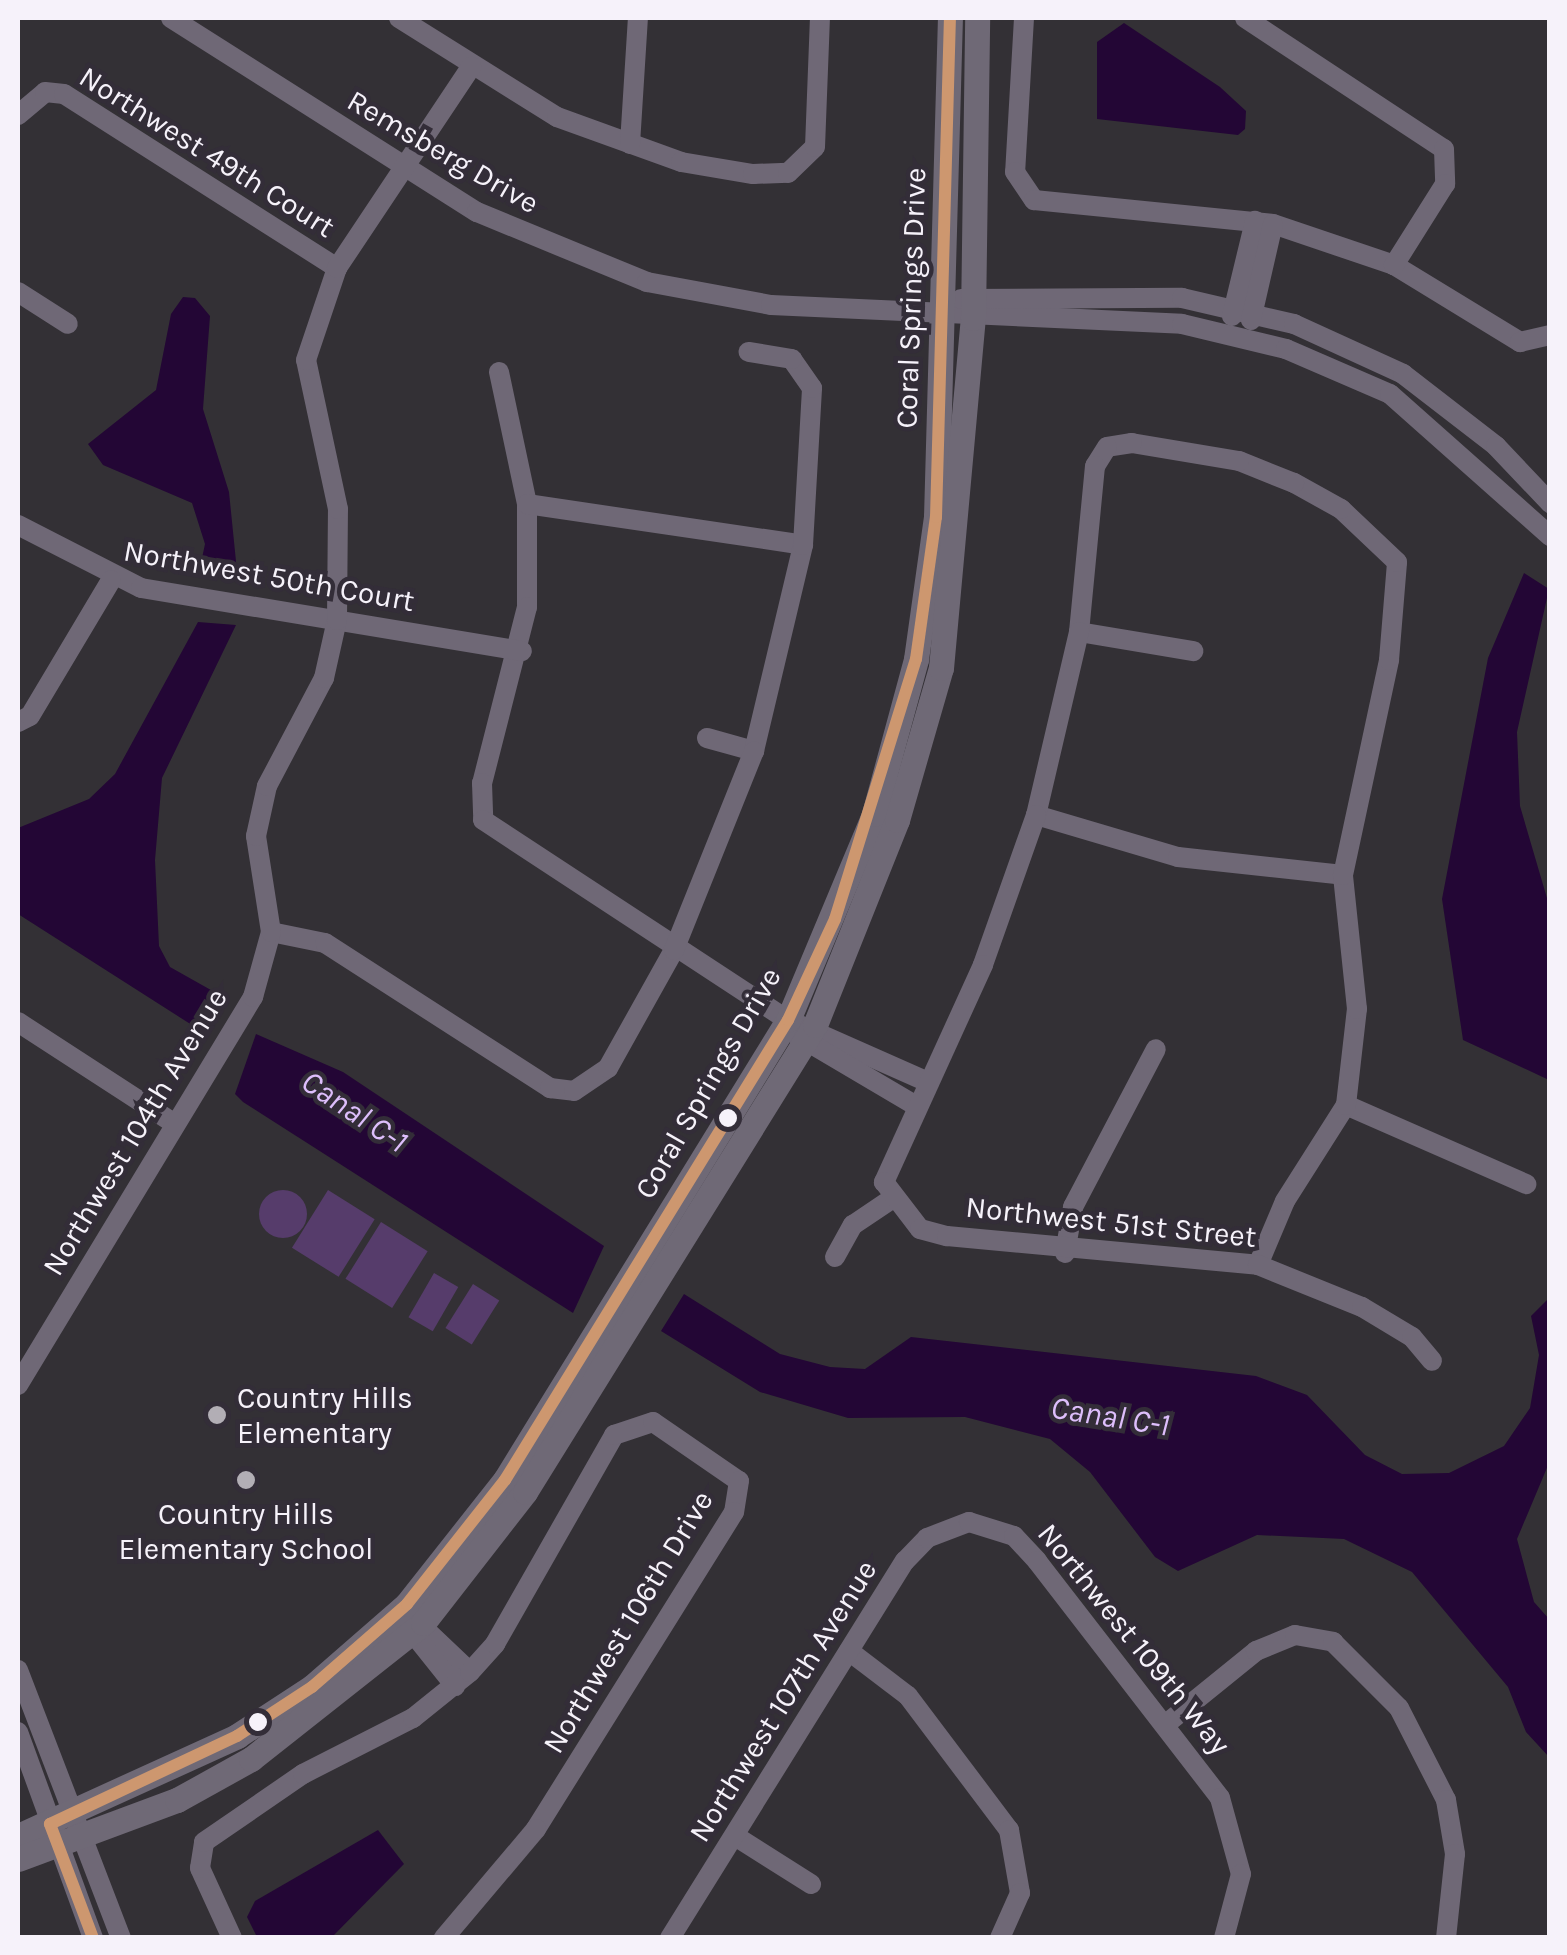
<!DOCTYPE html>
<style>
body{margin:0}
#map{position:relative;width:1567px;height:1955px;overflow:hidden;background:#333035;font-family:Karla,sans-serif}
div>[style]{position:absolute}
.green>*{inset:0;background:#563c6b;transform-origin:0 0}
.round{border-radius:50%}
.water>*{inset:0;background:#230635}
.minor>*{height:20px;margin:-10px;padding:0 10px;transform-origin:10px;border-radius:10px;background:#6f6876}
.major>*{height:25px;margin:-12.5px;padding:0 12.5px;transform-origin:12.5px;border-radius:12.5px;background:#6f6976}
.bus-1>*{height:12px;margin:-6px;padding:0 6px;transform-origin:6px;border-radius:6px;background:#cd976f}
.dots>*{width:28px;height:28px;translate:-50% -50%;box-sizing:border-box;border:5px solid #332d38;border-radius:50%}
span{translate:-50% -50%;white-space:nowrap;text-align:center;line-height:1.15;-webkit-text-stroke:9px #332d38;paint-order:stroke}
.street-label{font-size:30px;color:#f6f2fa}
.poi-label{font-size:30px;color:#f6f2fa}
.left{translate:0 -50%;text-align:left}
.water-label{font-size:32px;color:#ddbefb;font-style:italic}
.frame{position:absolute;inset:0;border:20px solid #f6f2fa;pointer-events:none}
</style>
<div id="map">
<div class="green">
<i style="left:328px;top:1190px;width:55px;height:68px;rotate:32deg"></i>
<i class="round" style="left:259px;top:1190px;width:48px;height:48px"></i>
<i style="left:381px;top:1222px;width:55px;height:67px;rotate:32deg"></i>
<i style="left:434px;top:1273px;width:28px;height:51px;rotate:30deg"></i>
<i style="left:473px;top:1284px;width:31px;height:52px;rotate:32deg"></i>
</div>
<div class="water">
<i style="clip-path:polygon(1124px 23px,1220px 87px,1246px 111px,1245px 129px,1238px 135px,1097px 119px,1097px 42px)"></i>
<i style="clip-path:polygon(195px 298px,210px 316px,203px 409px,229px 492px,238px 581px,199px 572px,205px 544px,192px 503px,103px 465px,88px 444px,156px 390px,171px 314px,183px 297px)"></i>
<i style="clip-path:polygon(1524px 573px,1549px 589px,1517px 732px,1520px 806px,1549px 905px,1549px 1080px,1463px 1040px,1442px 899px,1488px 658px)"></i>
<i style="clip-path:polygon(198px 622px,236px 625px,162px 778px,155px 860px,159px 946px,170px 967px,218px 994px,195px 1027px,18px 914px,18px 828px,89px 799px,115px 774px)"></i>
<i style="clip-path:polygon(256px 1034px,343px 1072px,604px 1246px,573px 1313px,243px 1102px,235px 1094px)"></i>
<i style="clip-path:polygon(684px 1294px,780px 1354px,830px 1367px,865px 1369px,911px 1337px,1256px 1376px,1307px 1395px,1365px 1455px,1402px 1474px,1449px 1473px,1504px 1446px,1530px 1408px,1539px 1355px,1531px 1316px,1549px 1298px,1549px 1463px,1517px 1539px,1534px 1602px,1549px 1619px,1549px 1757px,1526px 1732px,1508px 1687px,1412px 1572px,1344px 1539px,1257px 1535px,1178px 1571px,1155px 1557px,1090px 1472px,1050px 1439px,965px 1417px,848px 1418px,760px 1392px,661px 1331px)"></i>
<i style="clip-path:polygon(378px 1830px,404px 1864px,332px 1937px,257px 1937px,247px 1917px,255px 1901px)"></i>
</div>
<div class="minor">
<i style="left:171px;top:18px;width:362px;rotate:32.4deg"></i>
<i style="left:477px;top:212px;width:184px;rotate:22.4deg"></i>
<i style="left:647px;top:282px;width:126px;rotate:10.5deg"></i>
<i style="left:771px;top:305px;width:411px;rotate:2.6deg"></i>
<i style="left:1182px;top:324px;width:107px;rotate:13.5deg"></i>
<i style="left:1286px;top:349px;width:113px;rotate:23.4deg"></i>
<i style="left:1390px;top:394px;width:214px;rotate:41.6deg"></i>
<i style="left:399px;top:18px;width:186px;rotate:32.1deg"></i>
<i style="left:557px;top:117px;width:132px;rotate:19.9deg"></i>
<i style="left:681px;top:162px;width:73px;rotate:9.5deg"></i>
<i style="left:753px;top:174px;width:35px;rotate:-2deg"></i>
<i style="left:788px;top:173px;width:37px;rotate:-44deg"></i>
<i style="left:815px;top:147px;width:129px;rotate:-87.8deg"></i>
<i style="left:1024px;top:18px;width:154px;rotate:93.3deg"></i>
<i style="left:1015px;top:172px;width:34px;rotate:56deg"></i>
<i style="left:1034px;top:200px;width:240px;rotate:5.7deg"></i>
<i style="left:1273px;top:224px;width:128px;rotate:18.7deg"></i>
<i style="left:1394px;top:265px;width:148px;rotate:31.4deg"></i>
<i style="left:1520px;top:342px;width:31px;rotate:-13deg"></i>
<i style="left:1245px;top:18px;width:238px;rotate:33.4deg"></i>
<i style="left:1444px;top:149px;width:35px;rotate:88deg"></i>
<i style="left:1445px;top:184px;width:96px;rotate:122.2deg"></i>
<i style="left:18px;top:115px;width:35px;rotate:-40deg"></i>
<i style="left:45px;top:92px;width:19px;rotate:6deg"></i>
<i style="left:64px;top:94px;width:324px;rotate:32.5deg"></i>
<i style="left:630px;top:144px;width:126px;rotate:-86.4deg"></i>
<i style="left:18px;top:292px;width:59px;rotate:32.6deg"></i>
<i style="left:961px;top:299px;width:221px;rotate:-0.3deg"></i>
<i style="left:1182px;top:298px;width:115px;rotate:13.1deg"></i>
<i style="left:1294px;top:324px;width:120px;rotate:24.6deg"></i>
<i style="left:1403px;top:374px;width:118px;rotate:37.7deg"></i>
<i style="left:1496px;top:446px;width:79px;rotate:46.5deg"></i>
<i style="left:1232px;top:316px;width:98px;rotate:-76.4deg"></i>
<i style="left:1251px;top:320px;width:98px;rotate:-77.1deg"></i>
<i style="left:499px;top:372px;width:135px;rotate:78deg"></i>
<i style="left:527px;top:504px;width:103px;rotate:90deg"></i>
<i style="left:527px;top:607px;width:182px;rotate:104.3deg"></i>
<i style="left:482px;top:783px;width:37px;rotate:88deg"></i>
<i style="left:483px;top:820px;width:365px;rotate:33.3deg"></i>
<i style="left:788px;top:1020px;width:153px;rotate:23.9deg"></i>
<i style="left:527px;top:504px;width:279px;rotate:8.4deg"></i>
<i style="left:18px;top:525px;width:138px;rotate:27.1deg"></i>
<i style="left:141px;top:588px;width:386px;rotate:9.4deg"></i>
<i style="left:1079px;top:632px;width:116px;rotate:9.5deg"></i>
<i style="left:18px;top:722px;width:13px;rotate:-27deg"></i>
<i style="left:30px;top:716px;width:158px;rotate:-59.2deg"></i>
<i style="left:707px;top:738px;width:49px;rotate:15.5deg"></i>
<i style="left:754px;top:751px;width:212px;rotate:-76.6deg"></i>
<i style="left:803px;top:545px;width:157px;rotate:-86.7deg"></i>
<i style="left:812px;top:388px;width:35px;rotate:-125deg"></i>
<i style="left:792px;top:359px;width:44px;rotate:-170.8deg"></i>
<i style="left:1036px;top:815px;width:148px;rotate:16.5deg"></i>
<i style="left:1178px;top:857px;width:166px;rotate:6.2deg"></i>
<i style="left:271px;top:932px;width:55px;rotate:11.5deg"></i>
<i style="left:325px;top:943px;width:268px;rotate:32.8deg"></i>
<i style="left:550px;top:1088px;width:24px;rotate:7deg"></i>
<i style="left:574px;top:1091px;width:41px;rotate:-34.1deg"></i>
<i style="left:608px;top:1068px;width:135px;rotate:-60.8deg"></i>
<i style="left:674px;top:950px;width:214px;rotate:-68.1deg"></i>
<i style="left:18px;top:1022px;width:187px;rotate:33deg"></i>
<i style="left:796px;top:1035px;width:138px;rotate:30.5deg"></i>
<i style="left:1346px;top:1105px;width:197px;rotate:23.7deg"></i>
<i style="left:1065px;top:1253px;width:47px;rotate:-80.1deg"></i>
<i style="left:1073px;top:1207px;width:178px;rotate:-62.3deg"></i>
<i style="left:835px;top:1257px;width:37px;rotate:-61deg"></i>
<i style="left:853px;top:1225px;width:45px;rotate:-34deg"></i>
<i style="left:1258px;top:1265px;width:69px;rotate:-67.1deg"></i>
<i style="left:1285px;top:1201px;width:114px;rotate:-57.6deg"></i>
<i style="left:1346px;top:1105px;width:97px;rotate:-83.5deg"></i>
<i style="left:1357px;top:1009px;width:135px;rotate:-96deg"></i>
<i style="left:1343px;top:875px;width:220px;rotate:-77.9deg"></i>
<i style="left:1389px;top:660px;width:98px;rotate:-85.3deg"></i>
<i style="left:1397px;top:562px;width:77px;rotate:-136.6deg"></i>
<i style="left:1341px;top:509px;width:54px;rotate:-151deg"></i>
<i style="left:1294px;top:483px;width:59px;rotate:-158.2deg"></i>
<i style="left:1239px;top:461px;width:109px;rotate:-170.5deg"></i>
<i style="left:1132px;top:443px;width:25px;rotate:171deg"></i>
<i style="left:1107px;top:447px;width:22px;rotate:122deg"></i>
<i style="left:1095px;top:466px;width:167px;rotate:95.5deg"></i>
<i style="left:1079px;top:632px;width:188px;rotate:103.2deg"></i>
<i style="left:1036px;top:815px;width:159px;rotate:109.5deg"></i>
<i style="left:983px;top:965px;width:239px;rotate:114.5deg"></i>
<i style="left:884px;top:1182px;width:59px;rotate:52.5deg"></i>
<i style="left:920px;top:1229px;width:28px;rotate:15deg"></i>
<i style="left:947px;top:1236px;width:312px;rotate:5.3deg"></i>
<i style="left:1258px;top:1265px;width:112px;rotate:22deg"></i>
<i style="left:1362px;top:1307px;width:58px;rotate:31deg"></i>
<i style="left:1412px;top:1337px;width:31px;rotate:50deg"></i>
<i style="left:18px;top:1385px;width:454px;rotate:-58.8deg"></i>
<i style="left:253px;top:997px;width:67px;rotate:-74.5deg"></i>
<i style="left:271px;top:932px;width:97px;rotate:-98.9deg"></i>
<i style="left:256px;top:836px;width:51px;rotate:-77.6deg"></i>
<i style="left:267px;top:786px;width:122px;rotate:-62.2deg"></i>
<i style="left:324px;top:678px;width:59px;rotate:-77.4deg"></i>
<i style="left:337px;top:620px;width:111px;rotate:-89.5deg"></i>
<i style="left:338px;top:509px;width:152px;rotate:-102.1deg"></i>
<i style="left:306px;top:360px;width:97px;rotate:-71.4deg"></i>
<i style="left:337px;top:268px;width:242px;rotate:-56.3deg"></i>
<i style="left:411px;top:1616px;width:81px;rotate:43.5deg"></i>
<i style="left:404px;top:1622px;width:82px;rotate:51.4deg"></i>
<i style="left:849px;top:1651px;width:74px;rotate:37.3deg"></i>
<i style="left:908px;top:1696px;width:168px;rotate:53deg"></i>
<i style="left:1009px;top:1830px;width:64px;rotate:80.1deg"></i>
<i style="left:1020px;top:1893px;width:49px;rotate:114deg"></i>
<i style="left:18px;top:1670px;width:287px;rotate:69deg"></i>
<i style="left:1166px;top:1724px;width:116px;rotate:-39deg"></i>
<i style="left:1256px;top:1651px;width:42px;rotate:-22.3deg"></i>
<i style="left:1295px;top:1635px;width:39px;rotate:10deg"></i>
<i style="left:1333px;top:1642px;width:93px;rotate:45deg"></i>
<i style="left:1399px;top:1708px;width:103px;rotate:62.9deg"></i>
<i style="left:1446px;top:1800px;width:55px;rotate:80.5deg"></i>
<i style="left:1455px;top:1854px;width:84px;rotate:96.1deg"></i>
<i style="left:18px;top:1732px;width:219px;rotate:70deg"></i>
<i style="left:735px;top:1836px;width:90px;rotate:32.3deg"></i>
<i style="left:232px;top:1938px;width:77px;rotate:-114.6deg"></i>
<i style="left:200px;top:1868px;width:26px;rotate:-81deg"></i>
<i style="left:204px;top:1842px;width:120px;rotate:-34.5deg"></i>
<i style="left:303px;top:1774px;width:123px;rotate:-27deg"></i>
<i style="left:413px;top:1718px;width:73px;rotate:-38.9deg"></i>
<i style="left:470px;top:1672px;width:38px;rotate:-48deg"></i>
<i style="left:495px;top:1644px;width:241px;rotate:-60.3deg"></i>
<i style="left:614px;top:1435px;width:41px;rotate:-18.4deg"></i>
<i style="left:653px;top:1422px;width:104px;rotate:34.5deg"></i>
<i style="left:739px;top:1481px;width:31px;rotate:99deg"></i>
<i style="left:734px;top:1512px;width:374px;rotate:122deg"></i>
<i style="left:536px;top:1829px;width:143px;rotate:130.2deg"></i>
<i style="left:670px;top:1938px;width:444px;rotate:-58.1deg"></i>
<i style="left:905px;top:1561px;width:32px;rotate:-46deg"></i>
<i style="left:927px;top:1538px;width:45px;rotate:-20.9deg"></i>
<i style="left:969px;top:1522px;width:47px;rotate:17.3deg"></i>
<i style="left:1014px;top:1536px;width:34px;rotate:47deg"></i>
<i style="left:1037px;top:1561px;width:299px;rotate:52.3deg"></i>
<i style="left:1220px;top:1798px;width:79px;rotate:74.6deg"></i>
<i style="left:1241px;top:1874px;width:66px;rotate:104.9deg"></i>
</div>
<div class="major">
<i style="left:18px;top:1836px;width:241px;rotate:-24.5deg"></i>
<i style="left:237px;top:1736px;width:90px;rotate:-33.2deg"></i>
<i style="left:312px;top:1687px;width:126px;rotate:-41.1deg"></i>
<i style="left:407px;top:1604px;width:158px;rotate:-51.7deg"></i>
<i style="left:505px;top:1480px;width:540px;rotate:-58.4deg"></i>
<i style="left:788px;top:1020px;width:223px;rotate:-67.3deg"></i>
<i style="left:874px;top:814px;width:161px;rotate:-74.8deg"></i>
<i style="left:916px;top:659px;width:143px;rotate:-82deg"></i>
<i style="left:936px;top:517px;width:499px;rotate:-88.4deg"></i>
<i style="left:18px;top:1859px;width:170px;rotate:-20.4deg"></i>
<i style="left:177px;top:1800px;width:85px;rotate:-29deg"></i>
<i style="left:251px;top:1759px;width:219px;rotate:-38.3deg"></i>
<i style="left:423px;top:1623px;width:166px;rotate:-52.1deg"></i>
<i style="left:525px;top:1492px;width:550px;rotate:-58.16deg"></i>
<i style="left:815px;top:1025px;width:221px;rotate:-68.2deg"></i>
<i style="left:897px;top:820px;width:158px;rotate:-73.9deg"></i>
<i style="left:941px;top:668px;width:351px;rotate:-84.8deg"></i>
<i style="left:973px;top:318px;width:300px;rotate:-89.2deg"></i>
</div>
<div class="bus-1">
<i style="left:93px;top:1938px;width:122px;rotate:-110.7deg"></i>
<i style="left:50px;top:1824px;width:207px;rotate:-25.2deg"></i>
<i style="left:237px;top:1736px;width:90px;rotate:-33.2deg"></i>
<i style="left:312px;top:1687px;width:126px;rotate:-41.1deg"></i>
<i style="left:407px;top:1604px;width:158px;rotate:-51.7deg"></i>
<i style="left:505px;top:1480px;width:540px;rotate:-58.4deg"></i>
<i style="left:788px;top:1020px;width:111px;rotate:-65deg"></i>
<i style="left:835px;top:919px;width:272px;rotate:-72.7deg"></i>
<i style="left:916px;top:659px;width:143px;rotate:-82deg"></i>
<i style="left:936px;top:517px;width:499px;rotate:-88.4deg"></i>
</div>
<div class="dots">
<i style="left:728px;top:1118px;background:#f6f2fa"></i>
<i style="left:217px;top:1415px;background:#b2aeb5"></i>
<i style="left:246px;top:1480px;background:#b2aeb5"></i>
<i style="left:258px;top:1722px;background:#f6f2fa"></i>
</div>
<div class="street-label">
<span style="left:207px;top:152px;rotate:32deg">Northwest 49th Court</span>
<span style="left:443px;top:152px;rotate:30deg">Remsberg Drive</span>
<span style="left:911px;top:298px;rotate:-88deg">Coral Springs Drive</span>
<span style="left:269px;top:576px;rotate:10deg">Northwest 50th Court</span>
<span style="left:708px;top:1083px;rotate:-60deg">Coral Springs Drive</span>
<span style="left:135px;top:1132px;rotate:-59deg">Northwest 104th Avenue</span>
<span style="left:1111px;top:1222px;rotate:6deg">Northwest 51st Street</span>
<span style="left:628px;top:1622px;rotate:-59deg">Northwest 106th Drive</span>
<span style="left:1134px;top:1639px;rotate:51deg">Northwest 109th Way</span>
<span style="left:783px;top:1701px;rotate:-58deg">Northwest 107th Avenue</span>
</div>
<div class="poi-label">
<span class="left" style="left:237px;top:1415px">Country Hills<br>Elementary</span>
<span style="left:246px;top:1531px">Country Hills<br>Elementary School</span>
</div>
<div class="water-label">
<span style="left:354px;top:1112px;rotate:34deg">Canal C-1</span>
<span style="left:1110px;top:1417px;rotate:9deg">Canal C-1</span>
</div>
<div class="frame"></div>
</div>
